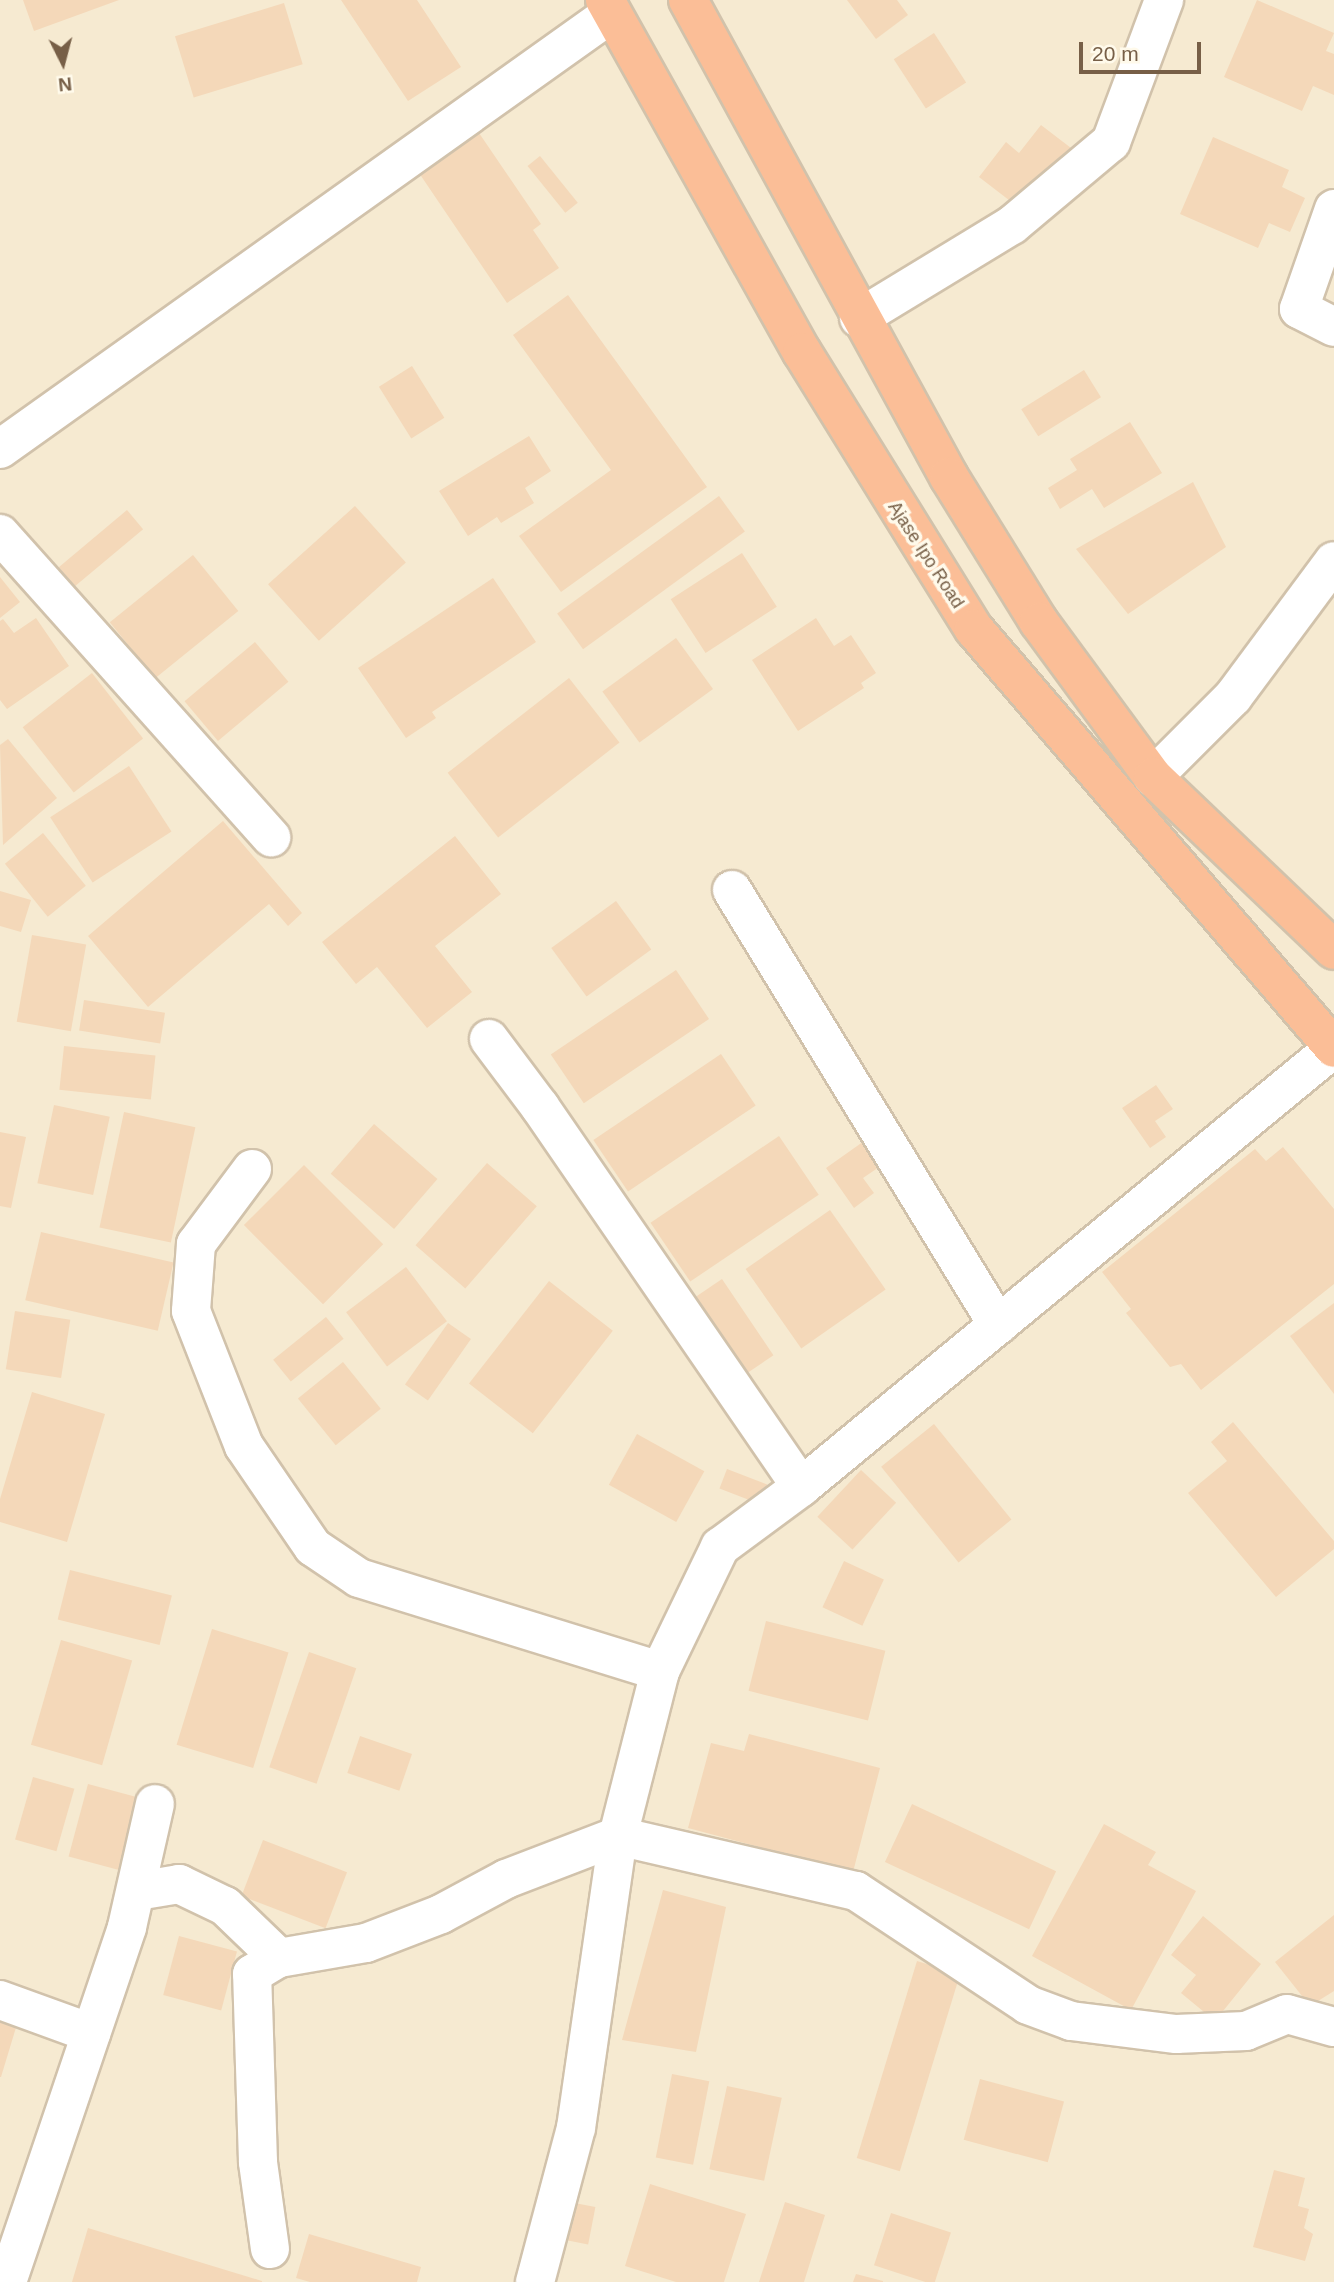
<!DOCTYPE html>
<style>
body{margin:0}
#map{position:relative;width:1334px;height:2282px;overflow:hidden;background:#fdf7e3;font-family:Helvetica,sans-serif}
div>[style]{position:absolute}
.residential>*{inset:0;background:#f6ead1;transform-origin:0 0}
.building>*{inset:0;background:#f4d8b9;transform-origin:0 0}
.roads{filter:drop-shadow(2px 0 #d1c2ab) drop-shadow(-2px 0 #d1c2ab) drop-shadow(0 2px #d1c2ab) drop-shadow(0 -2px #d1c2ab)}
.minor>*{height:38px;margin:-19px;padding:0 19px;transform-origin:19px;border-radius:19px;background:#fff}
.highway>*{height:38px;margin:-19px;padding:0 19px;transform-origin:19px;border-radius:19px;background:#fbbe97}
span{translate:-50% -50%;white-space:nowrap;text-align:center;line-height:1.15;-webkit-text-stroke:7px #fffaeb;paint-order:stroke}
.street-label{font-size:18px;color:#775f47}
.north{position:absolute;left:28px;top:28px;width:70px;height:70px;-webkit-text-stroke:5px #fffaeb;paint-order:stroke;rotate:174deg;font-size:19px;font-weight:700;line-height:28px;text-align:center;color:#775f47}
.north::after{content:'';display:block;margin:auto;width:24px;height:32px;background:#775f47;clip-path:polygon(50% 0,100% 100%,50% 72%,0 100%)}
.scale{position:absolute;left:1079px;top:42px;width:122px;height:32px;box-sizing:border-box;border:4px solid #775f47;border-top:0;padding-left:9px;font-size:21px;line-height:24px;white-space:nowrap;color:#775f47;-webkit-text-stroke:5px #fffaeb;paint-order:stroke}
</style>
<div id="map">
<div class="residential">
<i style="left:0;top:0;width:1334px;height:2282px"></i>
</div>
<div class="building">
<i style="clip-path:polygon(23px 0,119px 0,34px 31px)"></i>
<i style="clip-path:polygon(341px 0,417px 0,461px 67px,408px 101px)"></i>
<i style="clip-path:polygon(847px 0,897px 0,908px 15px,876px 39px)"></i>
<i style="clip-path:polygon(1257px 0,1334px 33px,1326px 51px,1334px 54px,1334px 95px,1313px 86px,1302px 111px,1224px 77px)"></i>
<i style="left:284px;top:3px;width:64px;height:114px;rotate:73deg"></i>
<i style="left:934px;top:33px;width:59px;height:48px;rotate:57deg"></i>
<i style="clip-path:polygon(1041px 125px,1071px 148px,1022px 210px,979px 177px,1006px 142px,1019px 153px)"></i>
<i style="clip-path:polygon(477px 130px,541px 224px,533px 230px,559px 268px,507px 303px,417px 170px)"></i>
<i style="clip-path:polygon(1213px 137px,1289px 170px,1282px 187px,1305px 198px,1290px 232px,1269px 223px,1258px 248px,1180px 214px)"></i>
<i style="left:540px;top:156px;width:60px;height:16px;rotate:51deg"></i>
<i style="clip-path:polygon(568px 295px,707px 487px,561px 592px,519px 536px,611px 470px,513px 335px)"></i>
<i style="left:412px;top:366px;width:61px;height:39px;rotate:58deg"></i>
<i style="left:1084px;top:370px;width:32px;height:74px;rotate:58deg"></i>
<i style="clip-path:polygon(1130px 422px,1162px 473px,1104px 508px,1092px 489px,1060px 509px,1048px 488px,1077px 470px,1070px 459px)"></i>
<i style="clip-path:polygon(529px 436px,551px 471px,525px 488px,534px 503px,501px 523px,497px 517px,468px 536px,439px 491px)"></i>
<i style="clip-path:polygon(1193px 482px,1226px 547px,1128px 614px,1076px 549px)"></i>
<i style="left:719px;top:496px;width:44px;height:200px;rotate:54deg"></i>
<i style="left:355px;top:506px;width:76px;height:117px;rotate:48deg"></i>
<i style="left:127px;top:510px;width:25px;height:89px;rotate:50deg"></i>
<i style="left:742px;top:553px;width:64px;height:85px;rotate:57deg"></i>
<i style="left:193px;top:555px;width:72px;height:107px;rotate:51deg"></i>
<i style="clip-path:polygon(0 577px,20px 602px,0 618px)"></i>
<i style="clip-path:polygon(493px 578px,536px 642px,432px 712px,436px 718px,406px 738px,358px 668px)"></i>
<i style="clip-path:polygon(36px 618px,69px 666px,7px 709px,0 700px,0 621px,3px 619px,14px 633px)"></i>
<i style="clip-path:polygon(816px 618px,834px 646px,851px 635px,876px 673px,861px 683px,864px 688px,798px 731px,752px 660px)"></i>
<i style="left:676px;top:638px;width:63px;height:91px;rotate:54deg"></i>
<i style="left:255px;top:642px;width:52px;height:92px;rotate:50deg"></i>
<i style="left:92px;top:673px;width:83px;height:88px;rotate:52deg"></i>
<i style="left:569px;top:678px;width:82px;height:154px;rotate:52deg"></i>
<i style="clip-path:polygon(8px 739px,57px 798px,3px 845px,0 745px)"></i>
<i style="left:129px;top:766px;width:78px;height:94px;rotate:57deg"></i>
<i style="clip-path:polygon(223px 821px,302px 913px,288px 926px,269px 904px,148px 1007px,88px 936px)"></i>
<i style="left:43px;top:833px;width:68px;height:49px;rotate:51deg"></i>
<i style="clip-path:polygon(455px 836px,501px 894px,435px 946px,472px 992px,427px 1028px,377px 967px,356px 984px,322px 942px)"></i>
<i style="clip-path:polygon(0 891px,31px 900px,21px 932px,0 926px)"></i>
<i style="left:616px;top:901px;width:60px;height:80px;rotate:54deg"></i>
<i style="left:32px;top:935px;width:55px;height:88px;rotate:10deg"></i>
<i style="left:676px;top:970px;width:59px;height:151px;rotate:56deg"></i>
<i style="left:84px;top:1000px;width:82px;height:31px;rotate:9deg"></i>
<i style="left:64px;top:1046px;width:92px;height:44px;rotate:6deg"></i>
<i style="left:721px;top:1054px;width:62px;height:154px;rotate:56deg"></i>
<i style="clip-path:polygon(1156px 1085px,1173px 1109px,1155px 1121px,1166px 1137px,1150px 1148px,1122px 1108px)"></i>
<i style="left:54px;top:1105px;width:57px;height:80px;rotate:12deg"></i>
<i style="left:124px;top:1112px;width:73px;height:118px;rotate:12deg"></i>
<i style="left:374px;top:1124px;width:84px;height:66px;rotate:41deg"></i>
<i style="clip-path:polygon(0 1132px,26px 1137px,11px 1208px,0 1206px)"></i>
<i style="left:779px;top:1136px;width:71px;height:155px;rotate:56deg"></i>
<i style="clip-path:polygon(867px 1139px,885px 1163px,863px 1178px,874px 1193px,854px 1208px,826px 1168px)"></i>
<i style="clip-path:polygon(1283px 1147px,1334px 1209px,1334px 1284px,1201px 1390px,1181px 1364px,1170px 1367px,1126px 1313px,1131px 1309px,1102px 1272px,1255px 1149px,1266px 1161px)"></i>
<i style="left:487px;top:1163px;width:66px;height:109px;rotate:41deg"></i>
<i style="left:304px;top:1165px;width:112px;height:85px;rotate:45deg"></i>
<i style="left:830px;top:1210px;width:97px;height:103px;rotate:55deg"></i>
<i style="left:41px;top:1232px;width:136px;height:70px;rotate:13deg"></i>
<i style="left:406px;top:1267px;width:68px;height:75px;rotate:53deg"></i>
<i style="left:722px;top:1279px;width:92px;height:36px;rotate:56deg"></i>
<i style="left:549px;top:1281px;width:81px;height:130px;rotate:38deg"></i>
<i style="clip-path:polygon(1334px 1303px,1334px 1394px,1290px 1336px)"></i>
<i style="left:15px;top:1311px;width:56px;height:59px;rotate:9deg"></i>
<i style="left:326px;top:1317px;width:28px;height:68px;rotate:51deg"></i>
<i style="left:448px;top:1323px;width:28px;height:75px;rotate:35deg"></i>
<i style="left:343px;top:1362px;width:60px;height:58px;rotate:51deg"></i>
<i style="clip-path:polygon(32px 1392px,105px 1414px,67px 1542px,0 1522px,0 1499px)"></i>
<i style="clip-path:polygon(1233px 1422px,1334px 1541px,1334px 1549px,1276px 1597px,1188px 1493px,1227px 1461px,1211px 1442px)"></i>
<i style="left:934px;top:1424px;width:123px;height:68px;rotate:51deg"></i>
<i style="left:637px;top:1434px;width:77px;height:58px;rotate:29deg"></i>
<i style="left:727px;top:1469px;width:43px;height:21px;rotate:21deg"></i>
<i style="left:861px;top:1470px;width:48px;height:64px;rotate:43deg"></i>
<i style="left:844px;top:1561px;width:44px;height:51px;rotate:25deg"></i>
<i style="left:70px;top:1570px;width:105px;height:51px;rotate:14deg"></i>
<i style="left:766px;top:1621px;width:123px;height:72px;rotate:14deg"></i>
<i style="left:212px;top:1629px;width:80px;height:121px;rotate:17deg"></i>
<i style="left:61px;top:1640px;width:74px;height:109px;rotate:16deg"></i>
<i style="left:309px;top:1652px;width:50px;height:122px;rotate:19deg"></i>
<i style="clip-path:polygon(749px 1734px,880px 1768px,853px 1872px,688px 1828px,711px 1743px,744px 1751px)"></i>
<i style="left:360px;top:1736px;width:55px;height:39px;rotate:19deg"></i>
<i style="left:33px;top:1777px;width:43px;height:65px;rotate:16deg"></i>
<i style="left:88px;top:1784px;width:56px;height:75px;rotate:15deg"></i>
<i style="left:912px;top:1804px;width:159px;height:64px;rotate:25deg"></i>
<i style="clip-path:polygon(1104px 1824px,1156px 1852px,1148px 1865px,1196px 1891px,1131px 2010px,1032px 1956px)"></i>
<i style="left:263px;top:1840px;width:90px;height:60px;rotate:21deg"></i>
<i style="clip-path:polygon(663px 1890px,726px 1907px,696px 2052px,622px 2040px)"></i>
<i style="clip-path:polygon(1334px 1915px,1334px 1991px,1310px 2006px,1275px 1962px)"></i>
<i style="clip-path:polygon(1203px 1916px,1261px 1964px,1215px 2021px,1181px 1993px,1196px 1975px,1171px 1955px)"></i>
<i style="left:179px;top:1936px;width:60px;height:61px;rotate:15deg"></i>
<i style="left:917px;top:1961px;width:45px;height:206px;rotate:17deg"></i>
<i style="clip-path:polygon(0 2005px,21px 2011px,1px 2077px,0 2077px)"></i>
<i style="left:672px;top:2074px;width:38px;height:85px;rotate:11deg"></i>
<i style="left:980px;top:2079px;width:87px;height:63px;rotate:15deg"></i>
<i style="left:727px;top:2086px;width:56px;height:85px;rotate:12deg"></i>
<i style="clip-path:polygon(1274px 2170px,1305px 2178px,1298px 2206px,1309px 2209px,1304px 2228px,1313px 2234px,1305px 2261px,1253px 2247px)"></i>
<i style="clip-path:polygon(650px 2184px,746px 2214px,724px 2282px,676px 2282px,625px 2266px)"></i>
<i style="left:564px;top:2201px;width:32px;height:38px;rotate:11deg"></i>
<i style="clip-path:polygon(785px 2202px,825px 2215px,804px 2282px,759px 2282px)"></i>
<i style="left:891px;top:2213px;width:63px;height:55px;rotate:18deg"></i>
<i style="clip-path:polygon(88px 2228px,262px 2281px,262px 2282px,72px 2282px)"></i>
<i style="clip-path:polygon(309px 2234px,421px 2267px,417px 2282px,310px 2282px,296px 2278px)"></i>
<i style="clip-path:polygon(856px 2274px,883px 2281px,883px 2282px,853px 2282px)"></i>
</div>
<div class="roads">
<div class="minor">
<i style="left:1334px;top:209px;width:106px;rotate:109.3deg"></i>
<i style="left:1299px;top:309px;width:39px;rotate:27deg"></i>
<i style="left:859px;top:318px;width:179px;rotate:-31.3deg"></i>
<i style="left:1012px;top:225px;width:129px;rotate:-40deg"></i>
<i style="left:1111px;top:142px;width:152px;rotate:-69.5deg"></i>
<i style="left:0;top:449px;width:751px;rotate:-35.47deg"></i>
<i style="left:0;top:534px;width:407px;rotate:48.2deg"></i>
<i style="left:1153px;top:777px;width:113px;rotate:-45deg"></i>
<i style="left:1233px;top:697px;width:169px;rotate:-53.4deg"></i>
<i style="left:732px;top:890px;width:510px;rotate:58.55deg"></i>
<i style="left:489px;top:1039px;width:85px;rotate:53.1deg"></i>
<i style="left:540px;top:1107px;width:461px;rotate:55.5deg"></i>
<i style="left:252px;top:1169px;width:94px;rotate:126.7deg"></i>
<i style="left:196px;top:1244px;width:67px;rotate:94.3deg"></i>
<i style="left:191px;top:1311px;width:145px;rotate:68.6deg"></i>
<i style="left:244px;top:1446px;width:122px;rotate:55.7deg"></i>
<i style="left:313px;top:1547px;width:55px;rotate:34deg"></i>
<i style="left:359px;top:1578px;width:315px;rotate:17.2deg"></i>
<i style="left:137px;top:1891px;width:43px;rotate:-9.5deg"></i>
<i style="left:179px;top:1884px;width:51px;rotate:25.6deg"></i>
<i style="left:225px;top:1906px;width:75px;rotate:43.9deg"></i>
<i style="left:279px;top:1958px;width:88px;rotate:-9.8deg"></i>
<i style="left:366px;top:1943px;width:80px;rotate:-21.1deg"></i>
<i style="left:441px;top:1914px;width:74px;rotate:-28.3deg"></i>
<i style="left:506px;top:1879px;width:120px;rotate:-21deg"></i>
<i style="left:618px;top:1836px;width:244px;rotate:13deg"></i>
<i style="left:856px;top:1891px;width:206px;rotate:33.5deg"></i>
<i style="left:1028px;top:2005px;width:46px;rotate:20.4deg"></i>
<i style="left:1071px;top:2021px;width:106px;rotate:7.1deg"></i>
<i style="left:1176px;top:2034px;width:70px;rotate:-2.5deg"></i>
<i style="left:1246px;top:2031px;width:44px;rotate:-22.5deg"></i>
<i style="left:1287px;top:2014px;width:49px;rotate:15.5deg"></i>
<i style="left:0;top:2000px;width:97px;rotate:19.9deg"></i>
<i style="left:270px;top:2249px;width:88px;rotate:-97.9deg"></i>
<i style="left:258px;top:2162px;width:188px;rotate:-91.8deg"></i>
<i style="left:252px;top:1974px;width:31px;rotate:-31deg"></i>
<i style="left:7px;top:2282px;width:375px;rotate:-71.3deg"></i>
<i style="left:127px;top:1927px;width:126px;rotate:-77.2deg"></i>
<i style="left:535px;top:2282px;width:159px;rotate:-75.1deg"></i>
<i style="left:576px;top:2128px;width:295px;rotate:-81.8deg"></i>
<i style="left:618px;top:1836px;width:170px;rotate:-75.7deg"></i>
<i style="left:660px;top:1671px;width:138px;rotate:-64.2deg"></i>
<i style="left:720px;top:1547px;width:101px;rotate:-36.5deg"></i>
<i style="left:801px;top:1487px;width:691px;rotate:-39.48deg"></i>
</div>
<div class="highway">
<i style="left:605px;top:0;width:403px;rotate:60.8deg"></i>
<i style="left:802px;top:352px;width:326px;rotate:58.2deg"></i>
<i style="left:974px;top:629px;width:552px;rotate:49.33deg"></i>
<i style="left:688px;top:0;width:544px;rotate:61.31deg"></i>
<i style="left:949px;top:477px;width:171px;rotate:58.2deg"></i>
<i style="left:1039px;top:622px;width:192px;rotate:53.7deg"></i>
<i style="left:1153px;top:777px;width:250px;rotate:43.7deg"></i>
</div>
</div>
<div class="street-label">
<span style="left:926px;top:555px;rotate:57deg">Ajase Ipo Road</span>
</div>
<div class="north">N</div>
<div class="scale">20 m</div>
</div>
